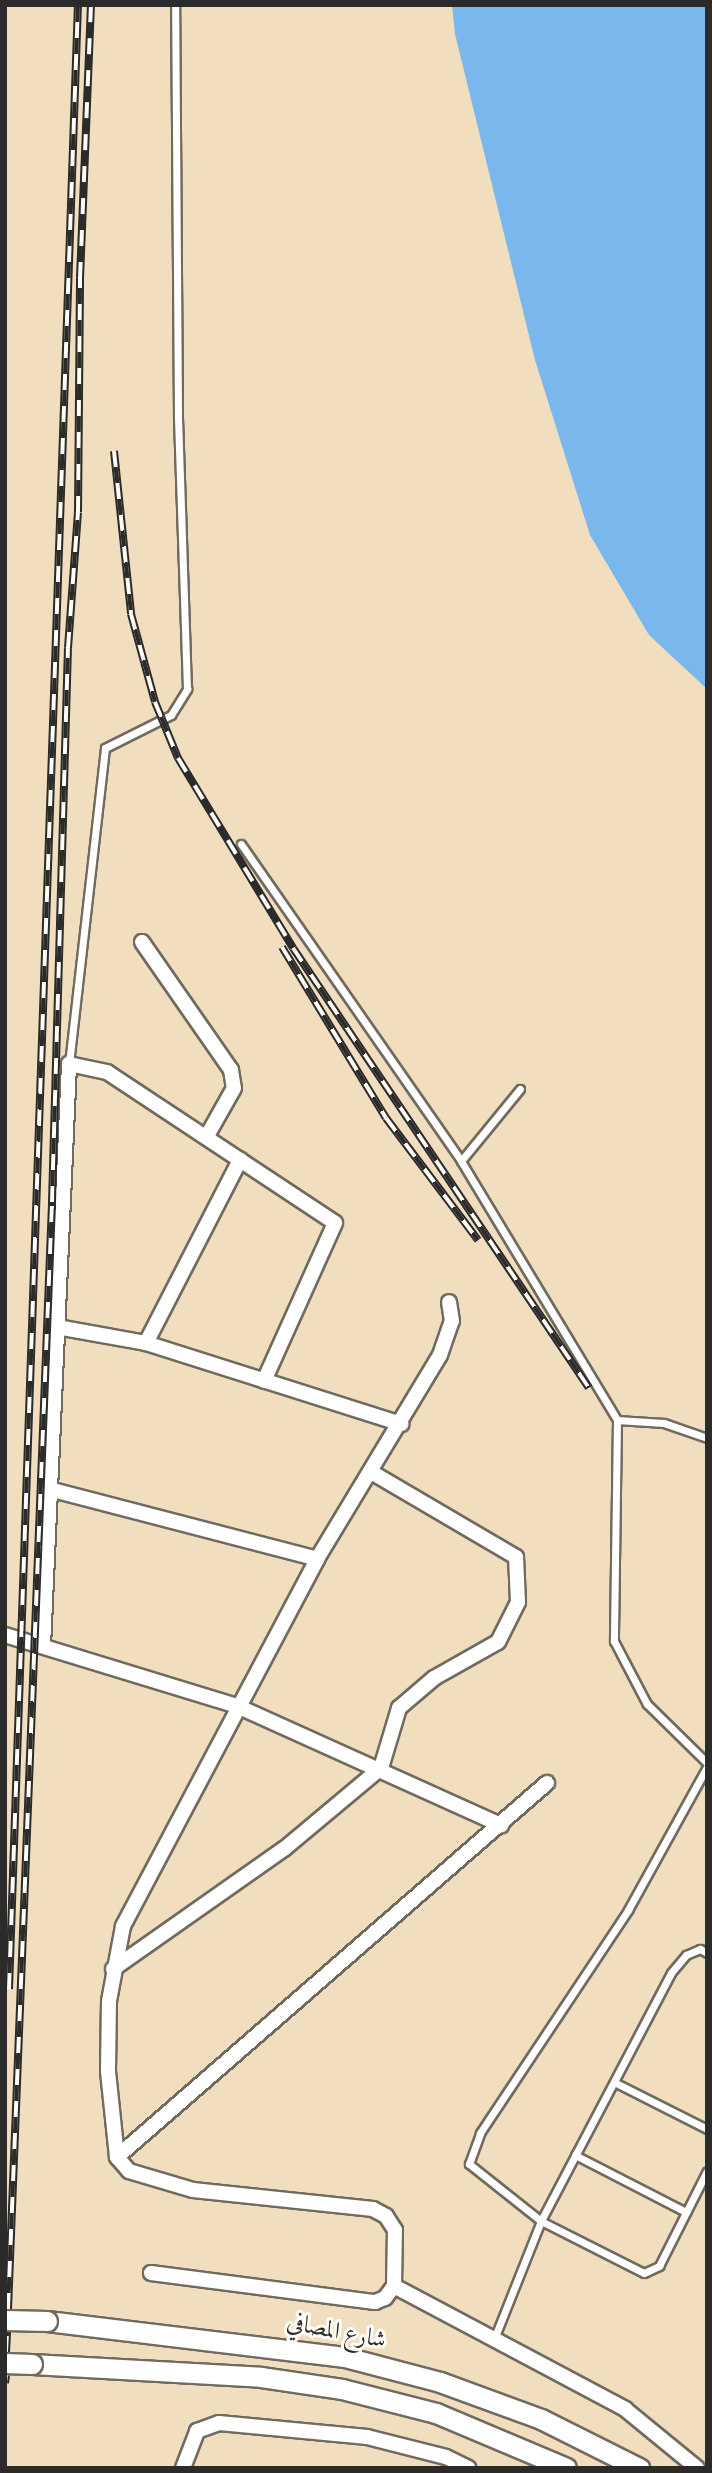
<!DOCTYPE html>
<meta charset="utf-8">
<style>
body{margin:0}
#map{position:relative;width:712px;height:2473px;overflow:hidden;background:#f1debf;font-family:"Sorts Mill Goudy",Amiri,serif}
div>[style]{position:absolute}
.water>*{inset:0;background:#79b7ec}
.roads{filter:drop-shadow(2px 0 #706a5f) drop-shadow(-2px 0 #706a5f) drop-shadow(0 2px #706a5f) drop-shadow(0 -2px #706a5f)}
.service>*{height:7px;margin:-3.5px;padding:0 3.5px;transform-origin:3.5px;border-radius:3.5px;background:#fff}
.minor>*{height:14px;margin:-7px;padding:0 7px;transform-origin:7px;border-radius:7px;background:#fff}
.secondary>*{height:19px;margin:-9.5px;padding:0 9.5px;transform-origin:9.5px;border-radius:9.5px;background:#fff}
.rail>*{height:8px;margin-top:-4px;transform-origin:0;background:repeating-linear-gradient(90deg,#fdfcf7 0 16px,#2b2b2b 0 32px);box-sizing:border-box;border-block:2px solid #2b2b2b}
.bridges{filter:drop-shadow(2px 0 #706a5f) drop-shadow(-2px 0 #706a5f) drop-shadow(0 2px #706a5f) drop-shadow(0 -2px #706a5f)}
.secondary-bridge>*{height:19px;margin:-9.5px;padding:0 9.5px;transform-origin:9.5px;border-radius:9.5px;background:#fff}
span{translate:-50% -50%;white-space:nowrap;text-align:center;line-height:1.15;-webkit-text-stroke:6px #fdfcf7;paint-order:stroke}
.street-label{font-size:24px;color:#2b2b2b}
.frame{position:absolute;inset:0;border:7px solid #2b2b2b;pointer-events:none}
</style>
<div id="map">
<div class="water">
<i style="clip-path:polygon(452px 5px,707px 5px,707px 689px,649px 635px,590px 535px,535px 360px,455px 34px)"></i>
</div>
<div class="roads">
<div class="service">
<i style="left:241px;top:844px;width:386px;rotate:55.2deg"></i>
<i style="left:461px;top:1161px;width:302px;rotate:58.9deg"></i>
<i style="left:617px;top:1420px;width:221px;rotate:90.8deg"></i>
<i style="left:614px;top:1641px;width:71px;rotate:62.4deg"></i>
<i style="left:647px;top:1704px;width:84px;rotate:44.5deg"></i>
<i style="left:69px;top:1064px;width:318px;rotate:-83.5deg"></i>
<i style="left:105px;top:748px;width:74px;rotate:-26.6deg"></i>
<i style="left:171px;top:715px;width:31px;rotate:-58deg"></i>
<i style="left:187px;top:689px;width:274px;rotate:-91.9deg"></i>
<i style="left:178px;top:415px;width:410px;rotate:-90.4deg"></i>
<i style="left:461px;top:1161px;width:93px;rotate:-50.7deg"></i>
<i style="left:617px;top:1420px;width:47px;rotate:3.7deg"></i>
<i style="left:664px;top:1423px;width:46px;rotate:19.2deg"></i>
<i style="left:707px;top:1953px;width:8px;rotate:-150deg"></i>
<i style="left:700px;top:1949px;width:15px;rotate:157deg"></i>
<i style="left:686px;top:1955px;width:23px;rotate:130deg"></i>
<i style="left:671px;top:1973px;width:280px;rotate:117.7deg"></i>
<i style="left:541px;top:2221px;width:115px;rotate:26.8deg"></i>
<i style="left:644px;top:2273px;width:17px;rotate:-25deg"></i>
<i style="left:659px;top:2266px;width:106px;rotate:-63.2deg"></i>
<i style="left:614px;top:2082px;width:104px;rotate:26.8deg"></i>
<i style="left:575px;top:2155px;width:125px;rotate:27.2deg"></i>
<i style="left:494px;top:2339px;width:127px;rotate:-68.3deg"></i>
<i style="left:541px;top:2221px;width:92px;rotate:-141.6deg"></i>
<i style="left:469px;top:2164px;width:33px;rotate:-70deg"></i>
<i style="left:480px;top:2133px;width:268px;rotate:-56.4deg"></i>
<i style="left:628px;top:1910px;width:163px;rotate:-61.1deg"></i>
</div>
<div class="minor">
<i style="left:142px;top:942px;width:156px;rotate:55.2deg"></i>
<i style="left:231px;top:1070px;width:18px;rotate:81deg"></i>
<i style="left:234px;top:1088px;width:55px;rotate:119.4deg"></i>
<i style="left:57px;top:1327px;width:90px;rotate:10.2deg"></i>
<i style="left:146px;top:1343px;width:268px;rotate:17.6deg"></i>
<i style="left:146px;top:1343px;width:206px;rotate:-62.8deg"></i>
<i style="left:49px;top:1489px;width:277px;rotate:14.6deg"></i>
<i style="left:5px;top:1635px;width:243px;rotate:17deg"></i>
<i style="left:237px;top:1706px;width:290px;rotate:24.3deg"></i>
<i style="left:43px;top:1646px;width:583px;rotate:-87.44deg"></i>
<i style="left:69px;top:1064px;width:39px;rotate:12deg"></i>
<i style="left:107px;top:1072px;width:273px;rotate:33.5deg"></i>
<i style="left:335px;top:1223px;width:173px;rotate:114.2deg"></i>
<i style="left:113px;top:1969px;width:209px;rotate:-35.1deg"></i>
<i style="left:284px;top:1849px;width:126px;rotate:-39.9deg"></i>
<i style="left:381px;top:1768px;width:63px;rotate:-73.3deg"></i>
<i style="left:399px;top:1708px;width:46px;rotate:-40.6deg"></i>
<i style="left:434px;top:1678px;width:73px;rotate:-29.4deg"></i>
<i style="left:498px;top:1642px;width:45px;rotate:-63.4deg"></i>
<i style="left:518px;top:1602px;width:45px;rotate:-92.5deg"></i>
<i style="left:516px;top:1557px;width:168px;rotate:-149.6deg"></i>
<i style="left:117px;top:2157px;width:570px;rotate:-41.02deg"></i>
<i style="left:151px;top:2273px;width:226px;rotate:7.4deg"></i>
<i style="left:375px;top:2302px;width:11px;rotate:-22deg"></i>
<i style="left:385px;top:2298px;width:15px;rotate:-53deg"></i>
<i style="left:394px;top:2286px;width:56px;rotate:-89deg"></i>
<i style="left:395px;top:2230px;width:17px;rotate:-123deg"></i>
<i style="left:386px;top:2216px;width:15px;rotate:-152deg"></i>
<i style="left:373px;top:2209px;width:181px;rotate:-174deg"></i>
<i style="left:193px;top:2190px;width:67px;rotate:-163.5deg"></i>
<i style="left:129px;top:2171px;width:18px;rotate:-131deg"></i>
<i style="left:117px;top:2157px;width:86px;rotate:-96deg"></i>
<i style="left:108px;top:2071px;width:70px;rotate:-89.2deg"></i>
<i style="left:109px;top:2001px;width:76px;rotate:-79.4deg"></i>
<i style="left:123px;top:1926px;width:415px;rotate:-62.1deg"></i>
<i style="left:317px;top:1559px;width:238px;rotate:-58.9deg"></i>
<i style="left:440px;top:1355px;width:36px;rotate:-71deg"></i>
<i style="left:452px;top:1321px;width:19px;rotate:-99deg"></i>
<i style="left:394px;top:2286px;width:262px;rotate:28deg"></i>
<i style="left:625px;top:2409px;width:93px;rotate:39.3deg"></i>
<i style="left:183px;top:2468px;width:40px;rotate:-69deg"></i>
<i style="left:197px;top:2431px;width:23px;rotate:-20deg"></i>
<i style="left:219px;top:2423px;width:149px;rotate:5.4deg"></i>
<i style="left:367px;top:2437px;width:81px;rotate:14.2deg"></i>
<i style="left:446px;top:2457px;width:25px;rotate:26deg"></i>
</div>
<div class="secondary">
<i style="left:47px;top:2321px;width:300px;rotate:6.9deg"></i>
<i style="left:345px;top:2357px;width:98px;rotate:14.7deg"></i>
<i style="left:440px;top:2382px;width:108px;rotate:20.1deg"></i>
<i style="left:541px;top:2419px;width:110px;rotate:26.6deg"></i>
<i style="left:32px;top:2364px;width:229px;rotate:3.2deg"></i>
<i style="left:261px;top:2377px;width:82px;rotate:8.4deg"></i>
<i style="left:342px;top:2389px;width:97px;rotate:14.3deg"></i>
<i style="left:436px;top:2413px;width:141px;rotate:22.9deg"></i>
</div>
</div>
<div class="rail">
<i style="left:114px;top:451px;width:164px;rotate:84deg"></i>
<i style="left:131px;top:614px;width:91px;rotate:74.7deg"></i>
<i style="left:155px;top:702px;width:61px;rotate:67.7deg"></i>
<i style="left:178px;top:758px;width:222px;rotate:58.8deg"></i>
<i style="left:293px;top:948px;width:530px;rotate:56.07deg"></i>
<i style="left:282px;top:947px;width:200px;rotate:58.7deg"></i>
<i style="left:386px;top:1118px;width:153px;rotate:53deg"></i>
<i style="left:9px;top:1989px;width:1985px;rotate:-88.01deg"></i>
<i style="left:8px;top:2309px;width:1108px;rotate:-87.72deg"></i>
<i style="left:52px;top:1202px;width:554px;rotate:-88.35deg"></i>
<i style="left:68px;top:648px;width:136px;rotate:-85.8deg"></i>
<i style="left:78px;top:512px;width:234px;rotate:-89.5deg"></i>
<i style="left:80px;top:278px;width:273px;rotate:-87.7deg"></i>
<i style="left:6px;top:2352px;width:21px;rotate:-87deg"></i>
<i style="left:5px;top:2383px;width:8px;rotate:-83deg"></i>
</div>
<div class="bridges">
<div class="secondary-bridge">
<i style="left:5px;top:2320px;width:42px;rotate:1.4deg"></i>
<i style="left:5px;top:2363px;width:27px;rotate:2deg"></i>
</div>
</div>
<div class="street-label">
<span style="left:336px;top:2333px;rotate:11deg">شارع المصافي</span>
</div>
<div class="frame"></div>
</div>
